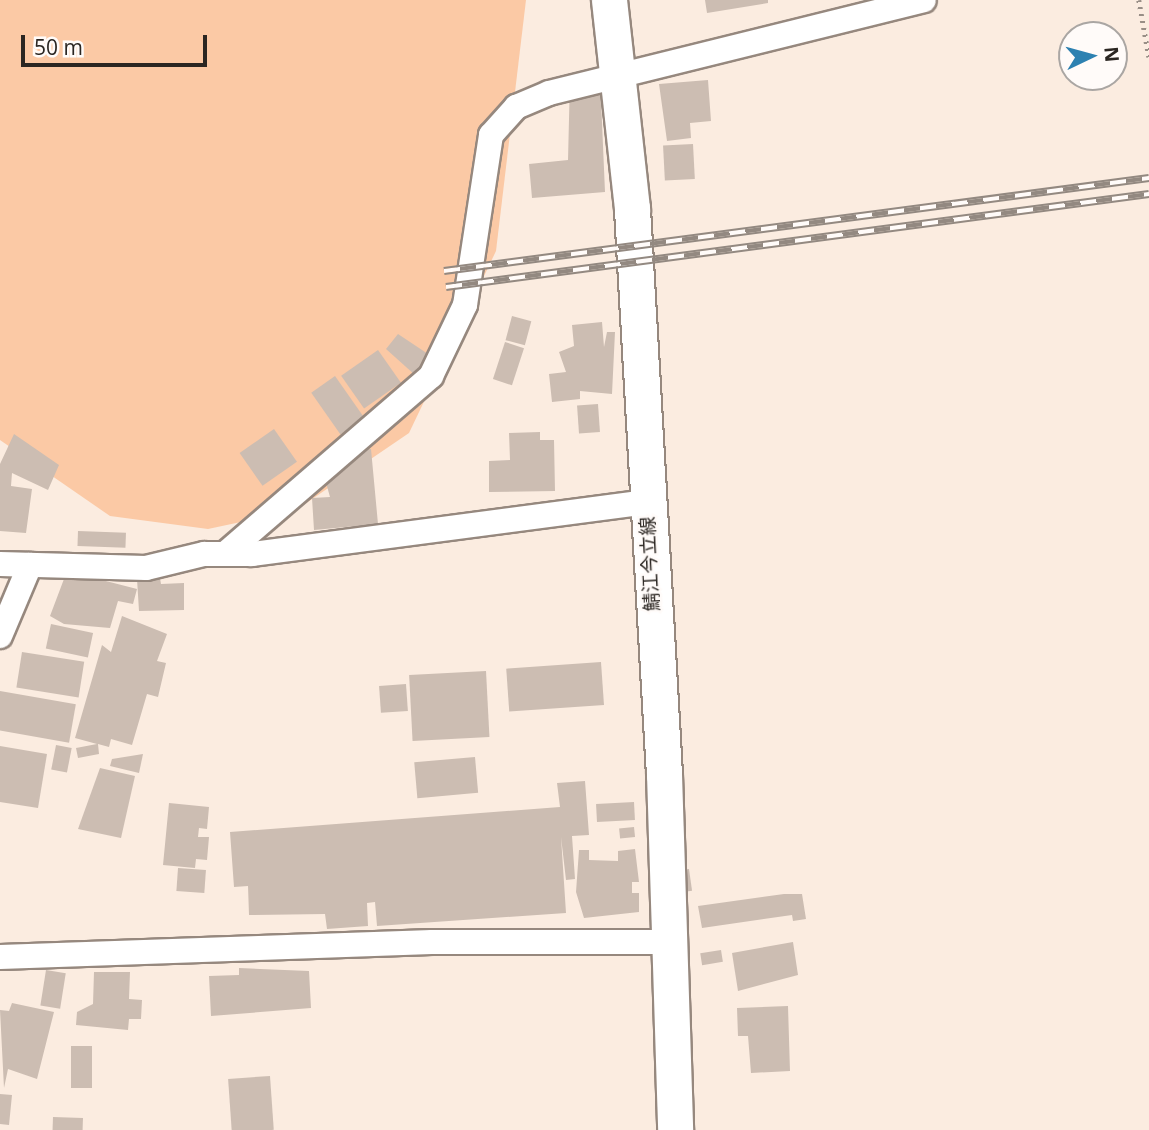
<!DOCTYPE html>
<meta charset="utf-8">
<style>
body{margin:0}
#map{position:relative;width:1149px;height:1130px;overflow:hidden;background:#fbece0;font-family:"Open Sans","Noto Sans JP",sans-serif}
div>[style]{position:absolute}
.green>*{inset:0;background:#fbc9a5}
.building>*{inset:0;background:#ccbdb2;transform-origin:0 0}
.path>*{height:4.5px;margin-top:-2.25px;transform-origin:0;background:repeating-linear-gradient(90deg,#988e86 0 2px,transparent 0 7px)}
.roads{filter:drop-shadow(2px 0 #96887e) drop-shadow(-2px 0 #96887e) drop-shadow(0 2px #96887e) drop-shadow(0 -2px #96887e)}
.street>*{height:24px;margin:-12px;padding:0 12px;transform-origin:12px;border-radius:12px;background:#fff}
.secondary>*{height:35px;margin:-17.5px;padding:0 17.5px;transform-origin:17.5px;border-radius:17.5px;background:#fff}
.rail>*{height:8px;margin-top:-4px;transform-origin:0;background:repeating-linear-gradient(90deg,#fffbf9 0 16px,#938981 0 32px);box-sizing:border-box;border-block:2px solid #938981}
span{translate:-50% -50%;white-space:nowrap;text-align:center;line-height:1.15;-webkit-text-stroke:5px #fffbf9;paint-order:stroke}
.street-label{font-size:19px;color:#2b2622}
.north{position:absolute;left:1058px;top:21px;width:70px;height:70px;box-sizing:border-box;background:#fffbf9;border:2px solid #aaa6a3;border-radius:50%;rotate:85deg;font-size:19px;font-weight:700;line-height:28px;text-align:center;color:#2b2622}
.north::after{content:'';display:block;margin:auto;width:24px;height:32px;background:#2d81b1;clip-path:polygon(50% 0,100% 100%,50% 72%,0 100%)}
.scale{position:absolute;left:21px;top:35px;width:186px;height:32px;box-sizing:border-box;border:4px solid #2b2622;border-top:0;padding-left:9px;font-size:21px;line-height:24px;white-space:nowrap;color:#2b2622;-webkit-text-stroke:5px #fffbf9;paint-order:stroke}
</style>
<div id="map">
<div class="green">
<i style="clip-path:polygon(0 0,526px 0,496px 251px,409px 433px,296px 510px,208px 529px,110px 516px,0 440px)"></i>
</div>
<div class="building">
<i style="clip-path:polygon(705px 0,768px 0,768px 3px,707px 13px)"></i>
<i style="clip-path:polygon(600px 76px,605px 192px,532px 198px,529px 164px,568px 160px,570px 78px)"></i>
<i style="clip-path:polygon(708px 80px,711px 121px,690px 123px,691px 138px,667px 141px,659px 84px)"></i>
<i style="left:693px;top:144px;width:35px;height:30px;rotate:87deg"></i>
<i style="left:512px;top:316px;width:20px;height:25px;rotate:15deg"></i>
<i style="clip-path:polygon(602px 322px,604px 347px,607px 332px,615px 332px,612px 394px,580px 391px,580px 399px,552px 402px,549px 374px,566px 372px,559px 352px,574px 346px,572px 325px)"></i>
<i style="clip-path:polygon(398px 334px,431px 356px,415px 375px,386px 349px)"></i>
<i style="left:505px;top:342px;width:20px;height:39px;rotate:18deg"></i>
<i style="left:378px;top:350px;width:40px;height:45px;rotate:55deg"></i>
<i style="left:335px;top:376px;width:51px;height:29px;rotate:55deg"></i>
<i style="left:598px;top:404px;width:28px;height:21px;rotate:86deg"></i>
<i style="left:274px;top:429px;width:40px;height:42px;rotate:55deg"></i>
<i style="clip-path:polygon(540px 432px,540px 440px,554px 440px,555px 491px,489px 492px,489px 461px,510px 460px,509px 433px)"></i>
<i style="clip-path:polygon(14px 434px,59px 465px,48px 490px,12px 473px,11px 486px,32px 489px,26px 533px,0 531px,0 464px)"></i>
<i style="clip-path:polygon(371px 449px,378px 524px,314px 530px,312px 498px,330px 497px,323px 472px,351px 451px)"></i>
<i style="left:78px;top:531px;width:48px;height:15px;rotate:2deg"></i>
<i style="clip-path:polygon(67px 571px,137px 589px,133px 604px,118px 601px,110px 628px,64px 624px,50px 616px)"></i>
<i style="clip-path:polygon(160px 578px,161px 584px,184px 583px,184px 610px,139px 611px,137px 579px)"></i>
<i style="clip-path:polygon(122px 616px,167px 634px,157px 661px,166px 663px,158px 697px,147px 694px,132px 745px,111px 739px,109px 747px,98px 744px,99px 754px,78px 758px,76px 748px,97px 744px,75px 738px,102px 645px,111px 652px)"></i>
<i style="left:51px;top:624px;width:43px;height:25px;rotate:12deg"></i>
<i style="left:22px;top:652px;width:63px;height:36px;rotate:9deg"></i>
<i style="left:601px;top:662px;width:43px;height:95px;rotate:86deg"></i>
<i style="left:486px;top:671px;width:66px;height:77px;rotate:87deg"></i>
<i style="left:406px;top:684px;width:27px;height:27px;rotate:86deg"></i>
<i style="left:0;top:691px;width:77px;height:39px;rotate:10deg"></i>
<i style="left:56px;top:745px;width:16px;height:25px;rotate:11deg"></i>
<i style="clip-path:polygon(0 746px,47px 754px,38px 808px,0 802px)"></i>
<i style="clip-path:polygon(143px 754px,139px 773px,110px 766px,112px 759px)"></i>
<i style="left:475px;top:757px;width:36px;height:61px;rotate:85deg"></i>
<i style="clip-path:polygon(100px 768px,135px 776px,121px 838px,78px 829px)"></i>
<i style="clip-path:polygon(585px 781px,589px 835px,572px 836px,575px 879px,566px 880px,561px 837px,566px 913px,377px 926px,375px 902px,367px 903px,368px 926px,327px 929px,325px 914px,249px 915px,248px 886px,234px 887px,230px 832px,560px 807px,557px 783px)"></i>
<i style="left:634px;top:802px;width:18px;height:38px;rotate:87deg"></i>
<i style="clip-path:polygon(169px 803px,209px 807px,207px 829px,199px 828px,198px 837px,209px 837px,207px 860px,196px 859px,195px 868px,163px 865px)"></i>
<i style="left:634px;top:827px;width:10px;height:15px;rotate:84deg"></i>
<i style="clip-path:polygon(635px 849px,639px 882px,632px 882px,632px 893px,639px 893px,639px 912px,584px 918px,576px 892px,579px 850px,589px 850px,589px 860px,618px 861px,618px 851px)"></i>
<i style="left:178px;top:868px;width:28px;height:23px;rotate:4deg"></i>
<i style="left:689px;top:869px;width:22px;height:13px;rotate:82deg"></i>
<i style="clip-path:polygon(784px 894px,802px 894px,806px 919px,793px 921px,792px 915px,702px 928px,698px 906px)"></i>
<i style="clip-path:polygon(793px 942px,798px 975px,738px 991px,732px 953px)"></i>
<i style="left:721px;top:950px;width:12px;height:21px;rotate:81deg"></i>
<i style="clip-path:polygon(239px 968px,309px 971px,311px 1008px,211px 1016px,209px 976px,239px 975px)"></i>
<i style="left:46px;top:970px;width:20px;height:36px;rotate:9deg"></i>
<i style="clip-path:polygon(94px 972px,130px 972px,129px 999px,142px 1000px,141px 1019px,129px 1019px,128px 1030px,76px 1025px,77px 1012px,93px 1004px)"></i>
<i style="clip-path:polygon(12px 1003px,54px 1012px,37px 1079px,8px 1069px,4px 1088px,0 1010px,9px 1011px)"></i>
<i style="clip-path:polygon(788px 1006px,790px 1071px,751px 1073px,748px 1036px,738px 1036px,737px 1008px)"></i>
<i style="left:71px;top:1046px;width:21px;height:42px"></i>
<i style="left:270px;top:1076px;width:54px;height:42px;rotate:86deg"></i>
<i style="clip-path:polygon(0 1094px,12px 1095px,9px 1125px,0 1124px)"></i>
<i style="left:53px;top:1117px;width:30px;height:13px;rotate:2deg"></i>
</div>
<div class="path">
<i style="left:1139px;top:0;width:58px;rotate:80deg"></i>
</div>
<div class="roads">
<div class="street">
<i style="left:226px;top:553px;width:271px;rotate:-40.8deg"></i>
<i style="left:431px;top:376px;width:79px;rotate:-64.4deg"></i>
<i style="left:465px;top:305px;width:172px;rotate:-81.3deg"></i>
<i style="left:491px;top:135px;width:38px;rotate:-48deg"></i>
<i style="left:516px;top:107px;width:36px;rotate:-23deg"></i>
<i style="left:549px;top:93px;width:386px;rotate:-13.9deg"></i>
<i style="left:0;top:564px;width:146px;rotate:1.6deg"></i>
<i style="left:146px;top:568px;width:60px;rotate:-13.6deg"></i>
<i style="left:204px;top:554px;width:48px"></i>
<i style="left:252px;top:554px;width:398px;rotate:-7.5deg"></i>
<i style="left:0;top:636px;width:77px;rotate:-67.1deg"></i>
<i style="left:0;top:957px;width:432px;rotate:-2deg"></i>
<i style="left:432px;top:942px;width:236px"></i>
</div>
<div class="secondary">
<i style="left:609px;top:0;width:210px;rotate:83.7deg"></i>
<i style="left:632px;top:209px;width:566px;rotate:86.76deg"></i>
<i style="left:664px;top:774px;width:356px;rotate:88.2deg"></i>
</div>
</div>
<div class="rail">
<i style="left:444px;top:271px;width:711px;rotate:-7.51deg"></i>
<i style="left:446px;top:287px;width:709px;rotate:-7.54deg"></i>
</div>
<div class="street-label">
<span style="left:650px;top:564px;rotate:-93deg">鯖江今立線</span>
</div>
<div class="north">N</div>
<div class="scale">50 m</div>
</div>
